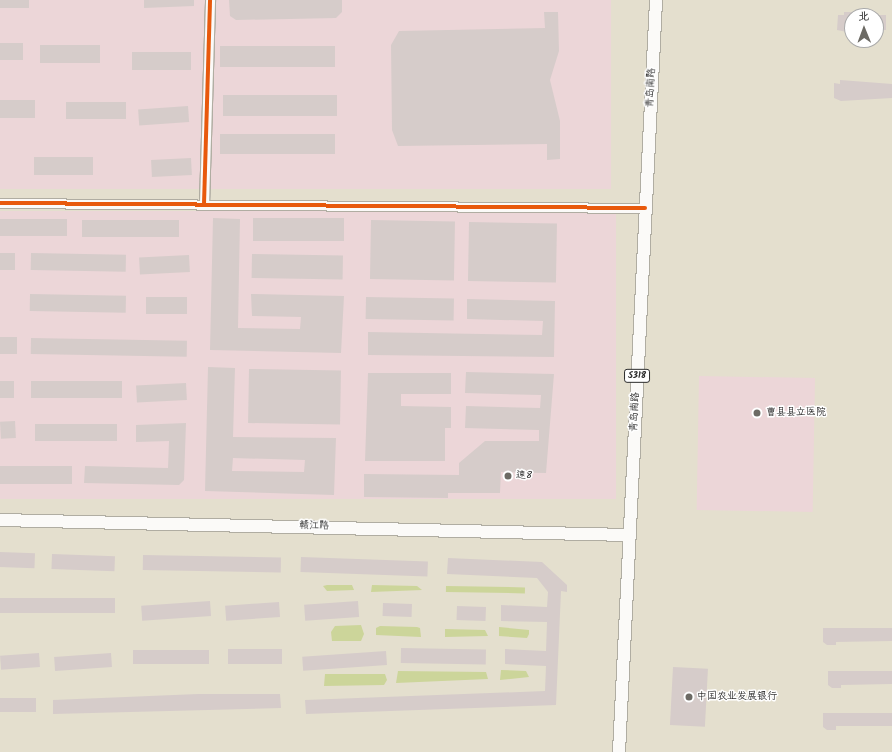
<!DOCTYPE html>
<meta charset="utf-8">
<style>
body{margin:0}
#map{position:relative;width:892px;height:752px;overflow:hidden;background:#e4dfce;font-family:Kalam,"LXGW WenKai TC",sans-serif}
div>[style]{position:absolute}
.built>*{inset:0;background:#ecd6d8;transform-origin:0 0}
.green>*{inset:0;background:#ccd59a;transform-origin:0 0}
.building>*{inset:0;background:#d6ccca;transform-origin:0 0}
.roads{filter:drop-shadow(1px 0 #b0ada2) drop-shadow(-1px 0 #b0ada2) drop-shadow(0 1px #b0ada2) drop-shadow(0 -1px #b0ada2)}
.minor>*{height:9px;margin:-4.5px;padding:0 4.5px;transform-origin:4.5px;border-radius:4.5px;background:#fbfaf8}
.major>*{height:12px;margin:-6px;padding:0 6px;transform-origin:6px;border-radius:6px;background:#fbfaf8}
.cycleway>*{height:4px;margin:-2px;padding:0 2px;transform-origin:2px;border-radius:2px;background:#e8590c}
.dots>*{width:11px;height:11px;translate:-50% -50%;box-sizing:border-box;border:2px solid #fff;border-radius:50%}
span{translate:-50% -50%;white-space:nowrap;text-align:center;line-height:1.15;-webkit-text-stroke:3px #fff;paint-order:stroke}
.shield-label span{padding:1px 3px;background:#fff;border:1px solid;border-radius:3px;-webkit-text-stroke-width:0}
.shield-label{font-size:9px;color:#2b2b2b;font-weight:700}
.street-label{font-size:10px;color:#2b2b2b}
.poi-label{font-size:10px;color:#2b2b2b}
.left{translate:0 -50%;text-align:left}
.north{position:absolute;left:844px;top:8px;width:40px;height:40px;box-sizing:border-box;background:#fff;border:1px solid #aaa;border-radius:50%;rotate:359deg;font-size:11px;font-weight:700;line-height:16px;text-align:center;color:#2b2b2b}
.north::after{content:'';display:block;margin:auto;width:14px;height:18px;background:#6c6a64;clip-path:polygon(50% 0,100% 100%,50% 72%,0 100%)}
</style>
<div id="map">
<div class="built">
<i style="left:0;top:0;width:611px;height:189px"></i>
<i style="left:0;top:211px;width:616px;height:288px"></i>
<i style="left:699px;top:376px;width:116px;height:134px;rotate:1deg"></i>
</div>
<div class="green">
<i style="clip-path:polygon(327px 585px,352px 585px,354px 590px,327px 591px,323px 586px)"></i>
<i style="clip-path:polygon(372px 585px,417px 586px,422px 590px,371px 592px)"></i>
<i style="left:446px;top:586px;width:79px;height:6px;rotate:1deg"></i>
<i style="clip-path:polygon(361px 625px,364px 634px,361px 641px,332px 641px,331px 632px,335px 626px)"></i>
<i style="clip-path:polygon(417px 627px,420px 628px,421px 637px,376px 635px,376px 628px,380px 626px)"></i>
<i style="clip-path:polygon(499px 627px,529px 630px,529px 634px,527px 638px,499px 636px)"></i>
<i style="clip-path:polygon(445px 629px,485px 630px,488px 636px,445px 637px)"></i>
<i style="clip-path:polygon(501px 670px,526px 671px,529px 677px,500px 680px)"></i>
<i style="clip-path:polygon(398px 671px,486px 672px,488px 679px,396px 683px)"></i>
<i style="clip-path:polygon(325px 674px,385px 674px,387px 680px,384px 685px,324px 686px)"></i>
</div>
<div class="building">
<i style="left:0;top:0;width:29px;height:8px"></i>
<i style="clip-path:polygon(144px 0,194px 0,194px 6px,144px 8px)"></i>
<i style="clip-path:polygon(229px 0,342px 0,342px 12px,336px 18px,236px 20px,230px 16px)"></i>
<i style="clip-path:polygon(544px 12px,558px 12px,559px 51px,550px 80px,560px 121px,560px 159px,547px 160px,547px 144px,398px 146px,392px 130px,391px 45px,399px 31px,545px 28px)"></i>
<i style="clip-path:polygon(844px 12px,852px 12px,852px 33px,837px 30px,838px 15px,844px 15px)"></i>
<i style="left:876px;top:15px;width:10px;height:15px"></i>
<i style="left:0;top:43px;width:23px;height:17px"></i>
<i style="left:100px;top:45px;width:18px;height:60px;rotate:90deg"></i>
<i style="left:335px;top:46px;width:21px;height:115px;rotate:90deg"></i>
<i style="left:132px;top:52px;width:59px;height:18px"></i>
<i style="clip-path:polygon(840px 80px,892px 84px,892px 98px,841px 101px,834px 98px,834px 83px,840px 84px)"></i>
<i style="left:337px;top:95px;width:21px;height:114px;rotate:90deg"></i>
<i style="left:0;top:100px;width:35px;height:18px"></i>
<i style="left:126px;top:102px;width:17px;height:60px;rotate:90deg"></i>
<i style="left:188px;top:106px;width:16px;height:50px;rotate:86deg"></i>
<i style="left:335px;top:134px;width:20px;height:115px;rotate:90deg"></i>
<i style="left:34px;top:157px;width:59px;height:18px"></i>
<i style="left:191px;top:158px;width:17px;height:40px;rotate:87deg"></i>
<i style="clip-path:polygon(213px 218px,240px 219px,238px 328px,300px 329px,301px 317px,252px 316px,251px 294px,344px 296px,341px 353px,210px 350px)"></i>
<i style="left:253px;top:218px;width:91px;height:23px"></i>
<i style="left:67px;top:219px;width:17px;height:67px;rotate:90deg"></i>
<i style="left:82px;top:220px;width:97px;height:17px"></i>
<i style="left:371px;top:220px;width:84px;height:59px;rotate:1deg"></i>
<i style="left:469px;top:222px;width:88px;height:59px;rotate:1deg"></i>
<i style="left:0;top:253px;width:15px;height:17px"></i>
<i style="left:31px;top:253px;width:95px;height:17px;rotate:1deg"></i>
<i style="left:252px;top:254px;width:91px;height:24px;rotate:1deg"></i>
<i style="left:189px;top:255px;width:17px;height:50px;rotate:87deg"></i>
<i style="left:30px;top:294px;width:96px;height:17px;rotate:1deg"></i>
<i style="left:187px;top:297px;width:17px;height:41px;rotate:90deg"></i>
<i style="left:366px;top:297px;width:88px;height:22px;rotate:1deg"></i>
<i style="clip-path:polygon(467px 299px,555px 301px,554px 357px,368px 355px,368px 332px,542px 335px,543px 321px,467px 319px)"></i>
<i style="left:0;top:337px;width:17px;height:17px"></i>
<i style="left:31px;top:338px;width:156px;height:16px;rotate:1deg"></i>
<i style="clip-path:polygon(evenodd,208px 367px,235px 368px,233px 437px,336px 438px,334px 495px,205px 491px,208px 367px,233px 458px,305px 460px,304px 472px,232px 471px,233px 458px)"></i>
<i style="left:249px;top:369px;width:92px;height:54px;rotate:1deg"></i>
<i style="clip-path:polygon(466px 372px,554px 374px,546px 473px,501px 472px,500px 493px,448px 493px,448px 498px,364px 497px,364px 474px,459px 475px,459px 463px,485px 441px,539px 441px,539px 430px,465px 428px,466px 406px,540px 408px,541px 395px,465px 393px)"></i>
<i style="clip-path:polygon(368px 373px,451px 373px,451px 394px,401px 394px,401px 406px,451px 407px,451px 428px,445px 428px,445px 461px,365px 461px)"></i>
<i style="left:0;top:381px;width:14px;height:17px"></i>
<i style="left:31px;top:381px;width:91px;height:17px"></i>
<i style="left:186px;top:383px;width:17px;height:50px;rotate:87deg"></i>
<i style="left:15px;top:421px;width:17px;height:15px;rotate:87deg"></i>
<i style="clip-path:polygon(186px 423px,184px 480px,179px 485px,84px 483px,85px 466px,168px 468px,169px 441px,136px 442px,136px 425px)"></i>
<i style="left:35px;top:424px;width:82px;height:17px"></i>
<i style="left:0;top:466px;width:72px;height:18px"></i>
<i style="left:0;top:552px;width:35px;height:15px;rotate:2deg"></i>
<i style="left:52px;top:554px;width:63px;height:15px;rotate:2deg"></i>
<i style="left:143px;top:555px;width:138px;height:15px;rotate:1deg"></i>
<i style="left:301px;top:557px;width:127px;height:15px;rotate:2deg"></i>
<i style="clip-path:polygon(448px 558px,542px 562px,567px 585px,567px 592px,561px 591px,556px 705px,306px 714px,305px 700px,545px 691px,546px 666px,505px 664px,505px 649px,546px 651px,547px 622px,501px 621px,501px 605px,547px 607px,548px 592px,537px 578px,447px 574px)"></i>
<i style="left:115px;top:598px;width:15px;height:115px;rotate:90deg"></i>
<i style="left:210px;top:601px;width:15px;height:69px;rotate:86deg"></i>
<i style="left:358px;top:601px;width:16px;height:54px;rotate:86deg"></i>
<i style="left:279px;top:602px;width:15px;height:54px;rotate:86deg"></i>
<i style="left:383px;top:603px;width:29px;height:13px;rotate:2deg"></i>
<i style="left:457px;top:606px;width:29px;height:14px;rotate:2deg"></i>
<i style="clip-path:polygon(823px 628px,892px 628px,892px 641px,836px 642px,836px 645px,827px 645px,823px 642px)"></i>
<i style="left:401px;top:648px;width:85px;height:15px;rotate:1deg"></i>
<i style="left:282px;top:649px;width:15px;height:54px;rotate:90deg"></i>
<i style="left:209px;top:650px;width:14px;height:76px;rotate:90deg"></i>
<i style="left:386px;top:651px;width:14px;height:84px;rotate:86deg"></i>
<i style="left:39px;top:653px;width:14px;height:39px;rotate:86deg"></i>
<i style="left:111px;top:653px;width:14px;height:57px;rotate:86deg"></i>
<i style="left:673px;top:667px;width:35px;height:58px;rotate:3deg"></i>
<i style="clip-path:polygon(828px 671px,892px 671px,892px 684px,841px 685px,841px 688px,832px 688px,828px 685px)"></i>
<i style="clip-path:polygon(198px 694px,280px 694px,281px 708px,53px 714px,53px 700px)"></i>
<i style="left:36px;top:698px;width:14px;height:36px;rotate:90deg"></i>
<i style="clip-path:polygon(823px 713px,892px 713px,892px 726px,836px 726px,836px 730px,827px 730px,823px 727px)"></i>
</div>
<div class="roads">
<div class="minor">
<i style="left:0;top:203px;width:645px;rotate:0.44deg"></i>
<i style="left:204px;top:204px;width:204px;rotate:-88.3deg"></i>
</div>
<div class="major">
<i style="left:0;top:520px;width:629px;rotate:1.37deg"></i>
<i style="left:619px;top:752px;width:753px;rotate:-87.18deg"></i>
</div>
</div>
<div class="cycleway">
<i style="left:0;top:203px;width:645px;rotate:0.44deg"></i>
<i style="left:204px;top:204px;width:204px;rotate:-88.3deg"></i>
</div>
<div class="dots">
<i style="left:757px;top:413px;background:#6c6a64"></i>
<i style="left:508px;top:476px;background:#6c6a64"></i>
<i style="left:689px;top:697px;background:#6c6a64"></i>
</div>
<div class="shield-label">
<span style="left:637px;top:376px">S318</span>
</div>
<div class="street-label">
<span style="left:651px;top:88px;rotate:-87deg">青岛南路</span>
<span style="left:635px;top:412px;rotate:-87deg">青岛南路</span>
<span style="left:314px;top:526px;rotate:1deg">赣江路</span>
</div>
<div class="poi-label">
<span class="left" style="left:766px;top:413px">曹县县立医院</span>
<span class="left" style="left:516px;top:476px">速8</span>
<span class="left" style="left:697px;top:697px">中国农业发展银行</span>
</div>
<div class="north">北</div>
</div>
